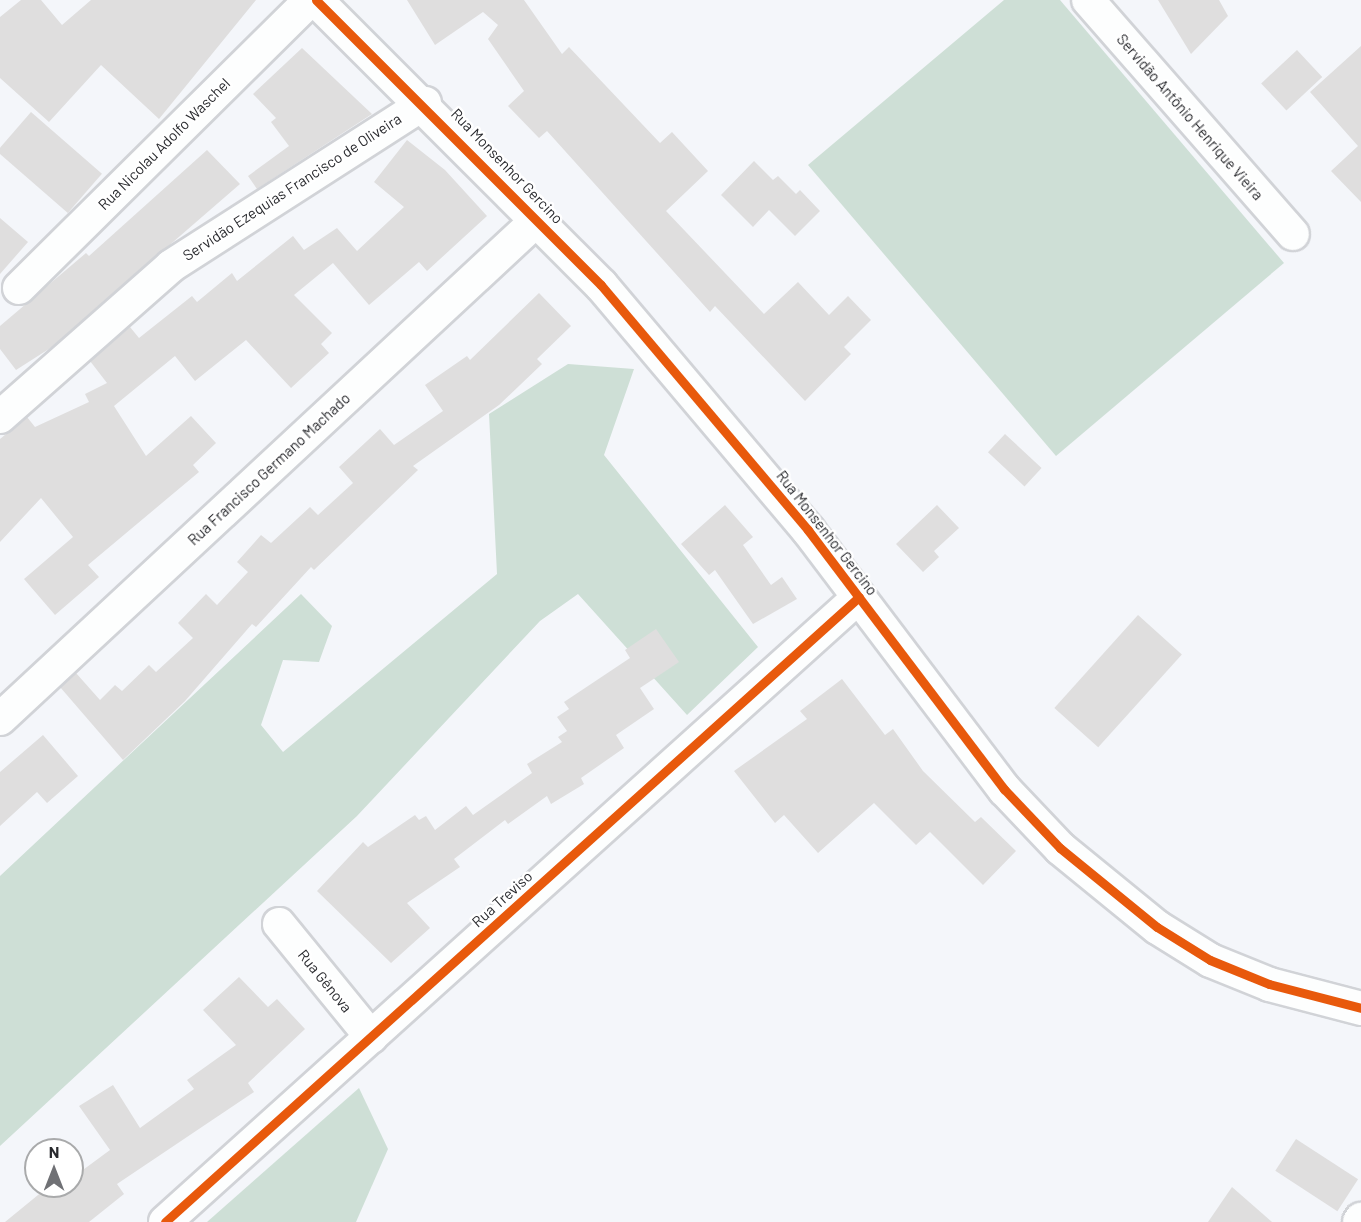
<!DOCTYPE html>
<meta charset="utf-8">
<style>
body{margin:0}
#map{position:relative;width:1361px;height:1222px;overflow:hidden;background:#f4f6fa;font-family:Barlow,sans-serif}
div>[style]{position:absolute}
.green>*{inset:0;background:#cedfd6}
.building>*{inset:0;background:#dfdede;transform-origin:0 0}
.roads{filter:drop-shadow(2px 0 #d1d3d7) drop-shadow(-2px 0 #d1d3d7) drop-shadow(0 2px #d1d3d7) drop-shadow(0 -2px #d1d3d7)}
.minor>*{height:32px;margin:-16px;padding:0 16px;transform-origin:16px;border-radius:16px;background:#fdfefe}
.primary>*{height:33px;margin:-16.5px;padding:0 16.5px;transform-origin:16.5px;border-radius:16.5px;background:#fdfefe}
.cycleway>*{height:9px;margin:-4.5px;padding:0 4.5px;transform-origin:4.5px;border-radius:4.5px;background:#e8590c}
span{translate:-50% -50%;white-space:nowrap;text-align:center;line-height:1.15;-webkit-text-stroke:5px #fff;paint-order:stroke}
.street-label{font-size:15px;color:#292a2e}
.north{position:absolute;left:24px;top:1138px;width:60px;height:60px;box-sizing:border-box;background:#fff;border:2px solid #a9aaab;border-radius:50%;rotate:0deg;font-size:16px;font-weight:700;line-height:24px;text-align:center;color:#292a2e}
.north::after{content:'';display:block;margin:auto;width:21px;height:27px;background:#707175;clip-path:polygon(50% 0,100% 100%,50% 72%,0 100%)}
</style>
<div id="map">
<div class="green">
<i style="clip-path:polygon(1004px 0,1060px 0,1284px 263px,1056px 456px,808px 165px)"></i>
<i style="clip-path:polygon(568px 364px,634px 369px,604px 455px,758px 647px,687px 715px,578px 594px,540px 621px,357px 816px,0 1146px,0 876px,301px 594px,332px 626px,319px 662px,283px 660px,261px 725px,283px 752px,497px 574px,489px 414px)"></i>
<i style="clip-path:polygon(359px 1088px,388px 1149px,356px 1222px,207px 1222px)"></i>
</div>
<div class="building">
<i style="clip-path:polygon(21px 0,41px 0,62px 25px,91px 0,256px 0,159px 119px,101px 65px,49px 122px,0 78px,0 17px)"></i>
<i style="clip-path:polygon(407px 0,524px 0,562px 54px,569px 47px,660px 143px,672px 132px,708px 171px,666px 211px,764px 314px,798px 282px,829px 315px,848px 296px,871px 320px,844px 347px,851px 354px,805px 401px,715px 306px,710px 312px,547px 131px,539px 138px,508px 106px,524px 91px,488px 39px,498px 25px,483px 12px,435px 45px)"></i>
<i style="clip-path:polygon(1158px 0,1219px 0,1228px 16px,1191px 54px)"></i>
<i style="clip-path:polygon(1361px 46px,1361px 202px,1331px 171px,1358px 146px,1310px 92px)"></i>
<i style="clip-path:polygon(302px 48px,372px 114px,257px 189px,248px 176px,289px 146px,271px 122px,276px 118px,253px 94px)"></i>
<i style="left:1297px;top:50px;width:37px;height:49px;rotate:47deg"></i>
<i style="left:31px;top:112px;width:94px;height:52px;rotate:41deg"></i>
<i style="clip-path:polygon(407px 140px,445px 170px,487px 216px,427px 271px,419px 262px,369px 305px,333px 263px,294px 295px,332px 333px,321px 344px,329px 353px,291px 388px,246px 340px,195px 381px,175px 356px,114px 406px,146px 456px,191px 416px,216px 443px,193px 465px,199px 472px,88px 565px,99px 577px,55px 615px,24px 579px,73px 537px,41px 498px,0 542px,0 439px,27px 417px,35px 427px,89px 402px,85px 394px,107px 383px,90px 361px,130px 327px,139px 338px,192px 296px,197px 302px,232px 273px,237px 281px,293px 236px,304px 250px,337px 228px,357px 251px,404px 207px,374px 182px)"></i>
<i style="clip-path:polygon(207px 150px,240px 184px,52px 347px,16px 370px,0 349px,0 326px,86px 253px,89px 256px)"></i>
<i style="clip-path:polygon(754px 161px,773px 180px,778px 176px,796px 194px,800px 190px,820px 211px,795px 236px,769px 210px,753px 227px,721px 195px)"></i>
<i style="clip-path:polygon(0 218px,28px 242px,0 274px)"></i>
<i style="clip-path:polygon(539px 293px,571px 326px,537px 359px,542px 364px,499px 405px,413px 466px,418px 470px,314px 570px,311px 567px,256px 627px,252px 624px,185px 701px,123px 760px,60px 687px,76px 673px,100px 700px,115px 685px,122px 691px,149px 665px,156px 672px,193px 638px,178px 623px,206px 594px,217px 605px,248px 572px,237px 562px,261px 535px,271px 543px,310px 507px,318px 515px,353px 483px,339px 467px,380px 429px,394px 445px,443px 411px,425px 385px,467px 356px,470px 360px)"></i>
<i style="left:1005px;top:434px;width:50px;height:25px;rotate:43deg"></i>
<i style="clip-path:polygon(725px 505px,753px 537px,743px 545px,771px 585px,782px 577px,797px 599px,753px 624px,715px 570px,709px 575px,681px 544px)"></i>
<i style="clip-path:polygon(937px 505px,959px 528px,934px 551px,939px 557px,923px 572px,896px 544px)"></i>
<i style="left:1138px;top:615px;width:59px;height:125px;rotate:42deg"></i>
<i style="clip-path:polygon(656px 629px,679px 662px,640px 688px,654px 709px,616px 735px,624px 748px,581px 778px,584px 784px,551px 804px,547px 796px,508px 824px,505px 820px,454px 859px,460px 867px,407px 903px,430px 928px,391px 963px,317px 891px,363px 842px,368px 847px,415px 815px,419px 820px,426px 816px,435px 830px,466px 806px,473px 815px,532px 773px,527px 764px,562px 742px,558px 737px,567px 731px,557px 717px,569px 709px,564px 702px,630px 658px,625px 650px)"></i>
<i style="clip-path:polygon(842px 679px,885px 735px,893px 729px,923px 771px,975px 822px,981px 817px,1016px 851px,983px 885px,930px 832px,916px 845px,874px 803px,818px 853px,784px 815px,775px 823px,734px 771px,807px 719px,800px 711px)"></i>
<i style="clip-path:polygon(43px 735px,78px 776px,47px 803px,37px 792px,0 826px,0 772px)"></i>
<i style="clip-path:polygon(239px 977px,268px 1007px,277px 999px,305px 1029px,248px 1083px,254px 1092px,117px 1184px,124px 1194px,89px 1222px,5px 1222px,49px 1186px,72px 1186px,72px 1178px,110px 1150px,79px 1106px,113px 1085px,140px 1128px,194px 1089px,187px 1080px,236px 1045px,203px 1010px)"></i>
<i style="left:1296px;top:1139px;width:74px;height:38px;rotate:33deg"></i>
<i style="clip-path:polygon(1232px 1187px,1272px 1222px,1208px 1222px)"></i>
</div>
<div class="roads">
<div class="minor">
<i style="left:1088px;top:0;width:311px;rotate:48.8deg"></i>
<i style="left:19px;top:288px;width:409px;rotate:-44.7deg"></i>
<i style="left:0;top:417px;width:228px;rotate:-41.4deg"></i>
<i style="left:171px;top:266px;width:302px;rotate:-32.7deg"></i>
<i style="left:0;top:719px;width:734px;rotate:-42.9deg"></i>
<i style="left:279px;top:924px;width:146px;rotate:50.8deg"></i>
<i style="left:165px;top:1222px;width:934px;rotate:-42.01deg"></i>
<i style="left:1359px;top:1222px;width:4px;rotate:-56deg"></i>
</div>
<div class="primary">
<i style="left:316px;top:0;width:403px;rotate:45deg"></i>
<i style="left:601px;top:285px;width:321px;rotate:49.8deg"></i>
<i style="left:808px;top:530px;width:325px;rotate:52.9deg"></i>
<i style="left:1004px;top:789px;width:81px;rotate:46.5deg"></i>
<i style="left:1060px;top:848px;width:125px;rotate:39.2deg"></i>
<i style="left:1157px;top:927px;width:62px;rotate:31.9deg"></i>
<i style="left:1210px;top:960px;width:64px;rotate:22.1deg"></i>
<i style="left:1269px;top:984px;width:95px;rotate:14.6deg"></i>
</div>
</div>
<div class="cycleway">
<i style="left:316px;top:0;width:403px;rotate:45deg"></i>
<i style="left:601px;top:285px;width:321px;rotate:49.8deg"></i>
<i style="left:808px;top:530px;width:325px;rotate:52.9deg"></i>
<i style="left:1004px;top:789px;width:81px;rotate:46.5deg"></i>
<i style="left:1060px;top:848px;width:125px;rotate:39.2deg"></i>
<i style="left:1157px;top:927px;width:62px;rotate:31.9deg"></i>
<i style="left:1210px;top:960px;width:64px;rotate:22.1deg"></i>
<i style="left:1269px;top:984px;width:95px;rotate:14.6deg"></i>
<i style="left:165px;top:1222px;width:934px;rotate:-42.01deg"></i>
</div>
<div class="street-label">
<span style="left:1190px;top:117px;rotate:49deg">Servidão Antônio Henrique Vieira</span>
<span style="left:164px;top:144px;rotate:-45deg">Rua Nicolau Adolfo Waschel</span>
<span style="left:507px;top:166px;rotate:46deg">Rua Monsenhor Gercino</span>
<span style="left:292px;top:187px;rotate:-33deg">Servidão Ezequias Francisco de Oliveira</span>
<span style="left:269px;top:469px;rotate:-43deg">Rua Francisco Germano Machado</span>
<span style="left:827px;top:533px;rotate:52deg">Rua Monsenhor Gercino</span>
<span style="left:502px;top:899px;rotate:-42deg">Rua Treviso</span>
<span style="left:325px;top:981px;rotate:51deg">Rua Gênova</span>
</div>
<div class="north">N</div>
</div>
